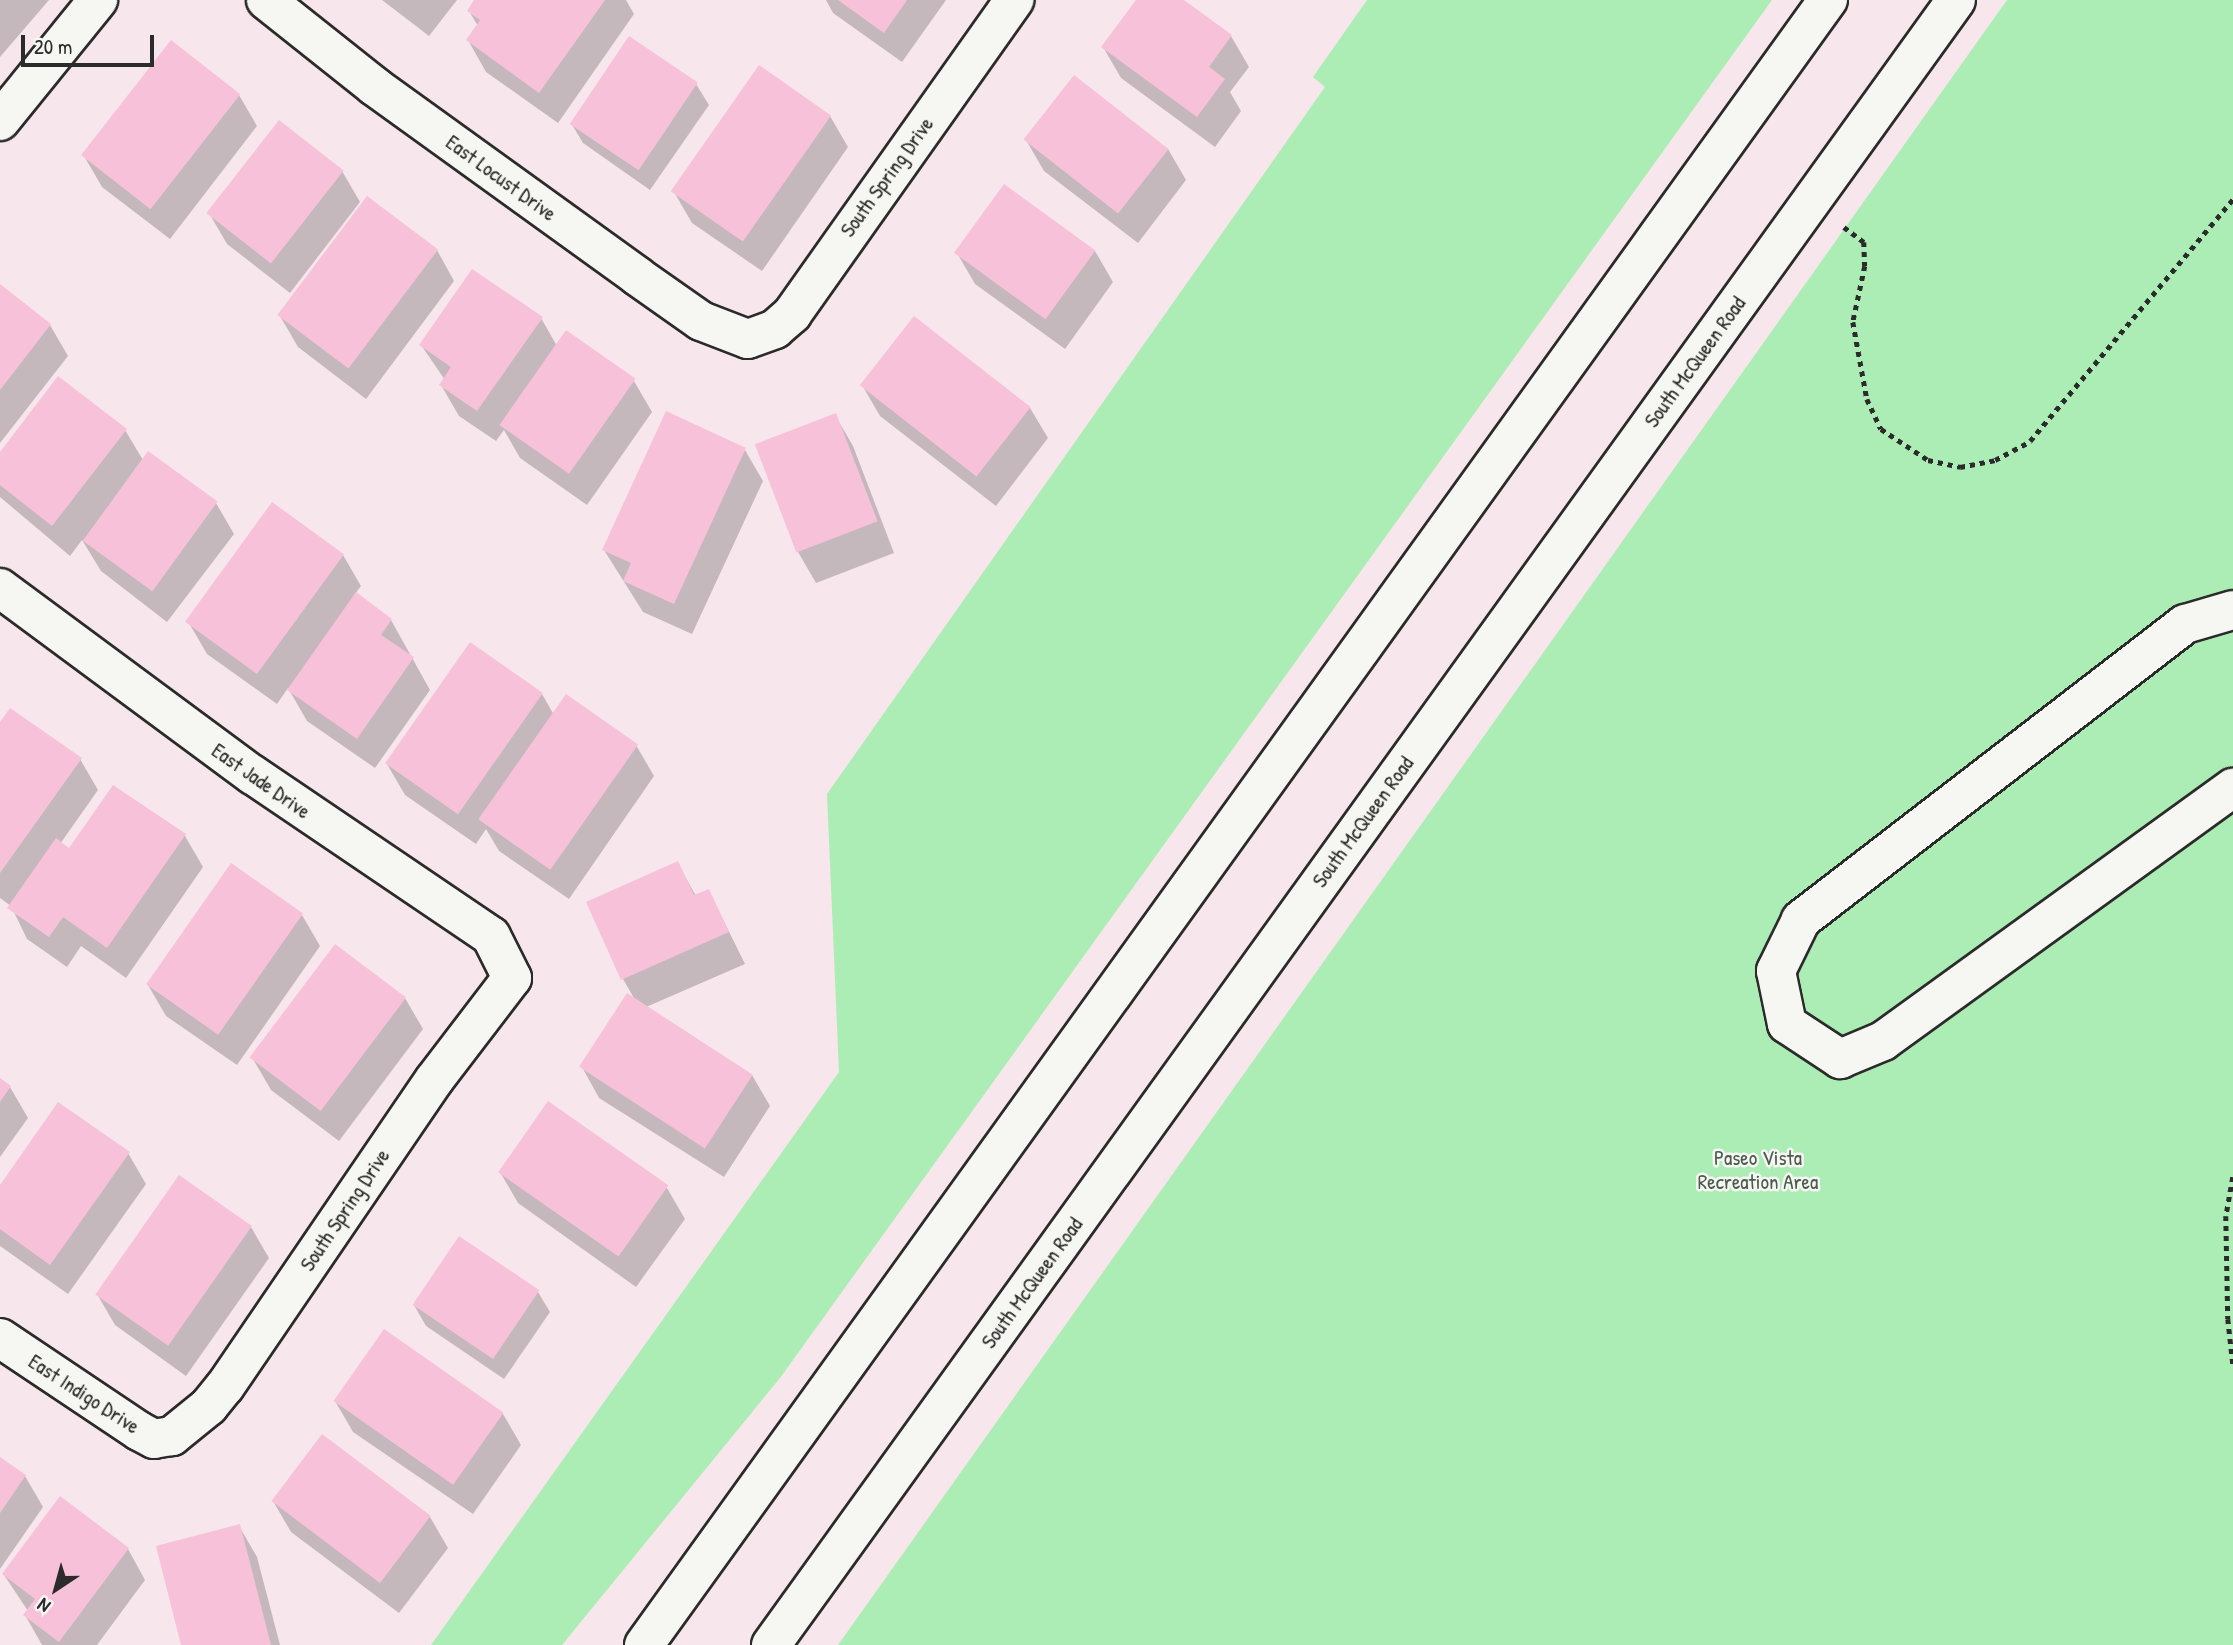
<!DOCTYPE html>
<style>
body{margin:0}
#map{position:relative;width:2233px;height:1645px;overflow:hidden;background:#f7e6eb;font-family:"Patrick Hand",sans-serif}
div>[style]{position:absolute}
.green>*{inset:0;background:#acedb5}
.shadow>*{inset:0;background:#0003}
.building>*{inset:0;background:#f8c1da;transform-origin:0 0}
.path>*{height:4.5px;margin-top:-2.25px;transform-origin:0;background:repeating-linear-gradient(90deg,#2b2b2b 0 5px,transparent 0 10px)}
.roads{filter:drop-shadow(2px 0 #2b2b2b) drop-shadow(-2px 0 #2b2b2b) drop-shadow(0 2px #2b2b2b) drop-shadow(0 -2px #2b2b2b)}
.minor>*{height:38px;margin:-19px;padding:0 19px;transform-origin:19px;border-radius:19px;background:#f6f6f2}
.major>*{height:38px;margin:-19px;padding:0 19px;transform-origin:19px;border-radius:19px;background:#f6f6f2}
span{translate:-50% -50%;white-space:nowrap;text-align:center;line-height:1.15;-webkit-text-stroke:5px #f6f6f2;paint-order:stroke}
.street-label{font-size:21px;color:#2b2b2b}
.park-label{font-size:21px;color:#4b5c4e}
.north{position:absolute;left:21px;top:1554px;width:70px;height:70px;-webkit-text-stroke:5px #f6f6f2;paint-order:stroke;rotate:216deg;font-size:19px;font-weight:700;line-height:28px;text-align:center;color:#2b2b2b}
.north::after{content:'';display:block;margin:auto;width:24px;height:32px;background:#2b2b2b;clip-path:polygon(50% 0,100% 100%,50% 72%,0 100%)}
.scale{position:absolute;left:21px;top:35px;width:133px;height:32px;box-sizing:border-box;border:4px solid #2b2b2b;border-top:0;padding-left:9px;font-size:21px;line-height:24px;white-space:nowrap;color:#2b2b2b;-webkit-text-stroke:5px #f6f6f2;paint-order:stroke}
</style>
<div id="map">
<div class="green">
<i style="clip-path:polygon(1367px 0,1772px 0,780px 1378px,562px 1645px,431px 1645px,839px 1072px,827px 794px,1325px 87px,1313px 77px)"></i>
<i style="clip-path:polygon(2007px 0,2233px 0,2233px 1645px,838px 1645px)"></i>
</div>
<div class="shadow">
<i style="clip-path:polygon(0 0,49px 0,0 57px)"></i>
<i style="clip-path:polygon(382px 0,457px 0,429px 36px)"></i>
<i style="clip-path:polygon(476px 0,626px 0,634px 14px,558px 123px,486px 72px,468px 40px,478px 26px,469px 11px)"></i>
<i style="clip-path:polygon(826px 0,946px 0,902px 62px,833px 13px)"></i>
<i style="clip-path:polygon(1138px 0,1181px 0,1231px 36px,1249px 67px,1230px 92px,1241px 111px,1215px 147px,1121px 78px,1103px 47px)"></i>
<i style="clip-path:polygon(696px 84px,709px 105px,650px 190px,583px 143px,571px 123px)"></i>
<i style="clip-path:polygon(239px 95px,257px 126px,170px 239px,102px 187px,84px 156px)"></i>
<i style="clip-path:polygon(830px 116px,848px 147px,762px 271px,692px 223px,674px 192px)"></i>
<i style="clip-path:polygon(1026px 140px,1168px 149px,1186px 180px,1138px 243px,1044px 171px)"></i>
<i style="clip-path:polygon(342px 171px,360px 202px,290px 293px,227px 244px,209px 213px)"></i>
<i style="clip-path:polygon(437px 250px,454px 281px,366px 399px,298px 347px,280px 316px)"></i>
<i style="clip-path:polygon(1095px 251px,1113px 282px,1065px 349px,975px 284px,957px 253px)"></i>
<i style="clip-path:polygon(0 286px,50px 325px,68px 356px,0 443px)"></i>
<i style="clip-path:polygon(541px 318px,557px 346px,634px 381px,652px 412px,587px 505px,520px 458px,504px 430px,496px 441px,459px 416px,441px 385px,445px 380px,421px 345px)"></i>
<i style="clip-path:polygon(915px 318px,1030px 408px,1048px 438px,996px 506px,880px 416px,862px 385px)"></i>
<i style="clip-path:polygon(835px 415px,853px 446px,894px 553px,816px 583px,798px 552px)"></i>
<i style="clip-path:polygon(125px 430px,143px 460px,216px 503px,234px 534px,167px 622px,101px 571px,82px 540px,70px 556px,0 497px,0 455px)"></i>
<i style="clip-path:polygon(745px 450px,763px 481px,692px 634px,643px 612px,604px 550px)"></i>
<i style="clip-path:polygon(343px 555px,361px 586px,355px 594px,391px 620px,430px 690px,375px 768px,307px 721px,288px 688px,277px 704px,207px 654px,189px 623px)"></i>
<i style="clip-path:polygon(542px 694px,554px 715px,636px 745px,654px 776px,569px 899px,499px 851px,486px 829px,476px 844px,405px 795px,387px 764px)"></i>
<i style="clip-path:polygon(0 726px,80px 759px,98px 790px,60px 844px,70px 851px,114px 787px,185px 836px,203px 867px,126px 978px,81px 946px,67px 967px,27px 939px,11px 906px,0 898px)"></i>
<i style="clip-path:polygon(678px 864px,696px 896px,709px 891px,745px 964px,646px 1007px,752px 1075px,770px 1106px,724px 1177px,599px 1098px,582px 1067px,635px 1000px,623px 979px)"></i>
<i style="clip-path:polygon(302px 915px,320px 946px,237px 1065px,166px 1016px,148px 985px)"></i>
<i style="clip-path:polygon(336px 946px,405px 998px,423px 1029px,339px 1141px,271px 1090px,253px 1059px)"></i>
<i style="clip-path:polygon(0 1081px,10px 1087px,28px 1118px,0 1157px)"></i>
<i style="clip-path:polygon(128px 1153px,146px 1184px,68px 1294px,0 1246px,0 1188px)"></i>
<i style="clip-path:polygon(500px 1172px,667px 1188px,685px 1219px,636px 1287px,518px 1203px)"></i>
<i style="clip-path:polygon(251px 1227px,269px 1258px,186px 1376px,115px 1325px,97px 1294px)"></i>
<i style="clip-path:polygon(538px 1292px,550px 1312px,504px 1379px,426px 1326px,414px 1305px)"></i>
<i style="clip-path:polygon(335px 1401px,503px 1414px,521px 1445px,473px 1514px,353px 1432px)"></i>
<i style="clip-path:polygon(0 1459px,25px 1476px,43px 1507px,0 1569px)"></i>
<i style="clip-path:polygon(273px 1501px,430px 1517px,448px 1548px,399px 1613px,291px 1532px)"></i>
<i style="clip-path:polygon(239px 1526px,257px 1557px,280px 1645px,183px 1645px)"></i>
<i style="clip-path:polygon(128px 1549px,145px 1580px,97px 1645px,42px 1645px,25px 1615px,28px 1611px,4px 1575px)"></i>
</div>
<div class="building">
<i style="clip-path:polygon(474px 0,605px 0,539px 93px,466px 40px,480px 20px,467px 11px)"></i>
<i style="clip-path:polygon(838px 0,907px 0,884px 33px)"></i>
<i style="clip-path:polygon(1136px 0,1184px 0,1232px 35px,1209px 67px,1225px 79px,1197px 117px,1101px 47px)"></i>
<i style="left:629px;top:36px;width:83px;height:106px;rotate:34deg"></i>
<i style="left:171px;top:40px;width:88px;height:146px;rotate:38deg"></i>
<i style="left:759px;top:65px;width:88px;height:154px;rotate:35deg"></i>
<i style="left:1074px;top:75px;width:120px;height:82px;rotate:38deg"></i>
<i style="left:279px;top:120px;width:82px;height:118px;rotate:38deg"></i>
<i style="left:1004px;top:184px;width:113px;height:85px;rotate:36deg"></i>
<i style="left:367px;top:196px;width:89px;height:149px;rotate:37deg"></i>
<i style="clip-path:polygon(472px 269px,543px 317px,477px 411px,439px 385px,451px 367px,419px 345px)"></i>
<i style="clip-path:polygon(0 284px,51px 324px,0 390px)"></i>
<i style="left:914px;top:316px;width:148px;height:88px;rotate:38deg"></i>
<i style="left:566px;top:330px;width:85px;height:116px;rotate:35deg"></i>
<i style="clip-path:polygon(58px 376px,127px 429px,52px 526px,0 485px,0 452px)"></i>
<i style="clip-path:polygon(666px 411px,746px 448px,674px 604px,623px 581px,631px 563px,602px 550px)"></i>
<i style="left:836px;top:413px;width:116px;height:87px;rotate:69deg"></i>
<i style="left:148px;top:451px;width:86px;height:111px;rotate:36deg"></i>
<i style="left:272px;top:502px;width:89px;height:148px;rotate:36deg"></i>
<i style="clip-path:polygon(356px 592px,392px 619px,381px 635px,414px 657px,357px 739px,287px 690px)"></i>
<i style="left:470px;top:642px;width:89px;height:148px;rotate:35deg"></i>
<i style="left:566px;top:694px;width:88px;height:153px;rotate:35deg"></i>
<i style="clip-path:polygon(10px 708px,82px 758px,0 873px,0 722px)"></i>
<i style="clip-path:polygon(113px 785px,186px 834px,107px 948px,63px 917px,49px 937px,7px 908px,56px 838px,69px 848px)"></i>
<i style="clip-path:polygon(678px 861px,694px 895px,709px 889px,729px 932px,621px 980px,586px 902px)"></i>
<i style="left:231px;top:863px;width:88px;height:148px;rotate:35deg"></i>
<i style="left:335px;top:944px;width:89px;height:142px;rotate:37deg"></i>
<i style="left:627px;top:993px;width:150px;height:88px;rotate:33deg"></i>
<i style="clip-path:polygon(0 1078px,11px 1086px,0 1102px)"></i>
<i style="left:548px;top:1101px;width:147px;height:87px;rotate:35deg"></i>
<i style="clip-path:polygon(58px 1102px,130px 1152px,50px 1265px,0 1229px,0 1185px)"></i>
<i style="left:179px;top:1175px;width:89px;height:146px;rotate:35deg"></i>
<i style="left:459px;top:1236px;width:97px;height:83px;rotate:34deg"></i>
<i style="left:384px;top:1329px;width:146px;height:88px;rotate:35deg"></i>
<i style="left:322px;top:1434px;width:136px;height:84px;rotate:37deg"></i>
<i style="clip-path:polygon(0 1457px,26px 1475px,0 1513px)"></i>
<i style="clip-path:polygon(60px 1496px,129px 1548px,59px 1642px,23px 1615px,35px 1599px,2px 1574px)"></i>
<i style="clip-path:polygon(240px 1524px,271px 1645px,181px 1645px,156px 1546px)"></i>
</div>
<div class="path">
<i style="left:1844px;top:227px;width:25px;rotate:37deg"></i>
<i style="left:1864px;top:242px;width:24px;rotate:88deg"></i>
<i style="left:1865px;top:266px;width:57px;rotate:102.1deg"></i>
<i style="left:1853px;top:322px;width:78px;rotate:79.7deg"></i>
<i style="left:1867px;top:399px;width:33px;rotate:65deg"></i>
<i style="left:1881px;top:429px;width:56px;rotate:33.4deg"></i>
<i style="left:1928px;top:460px;width:33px;rotate:12deg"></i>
<i style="left:1960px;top:467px;width:36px;rotate:-11deg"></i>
<i style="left:1995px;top:460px;width:40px;rotate:-28deg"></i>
<i style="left:2030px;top:441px;width:316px;rotate:-50deg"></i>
<i style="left:2233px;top:1177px;width:40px;rotate:100deg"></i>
<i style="left:2226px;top:1216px;width:103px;rotate:88.9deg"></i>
<i style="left:2228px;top:1319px;width:45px;rotate:83.7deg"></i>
</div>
<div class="roads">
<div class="minor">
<i style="left:266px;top:0;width:138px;rotate:38.5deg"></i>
<i style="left:374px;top:86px;width:324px;rotate:35.8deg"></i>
<i style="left:637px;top:276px;width:78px;rotate:35.1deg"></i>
<i style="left:701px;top:321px;width:50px;rotate:21deg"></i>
<i style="left:748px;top:339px;width:29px;rotate:-20deg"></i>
<i style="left:775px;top:329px;width:23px;rotate:-41deg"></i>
<i style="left:792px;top:314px;width:385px;rotate:-54.7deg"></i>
<i style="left:0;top:121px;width:156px;rotate:-51deg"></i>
<i style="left:0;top:588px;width:315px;rotate:36.5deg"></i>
<i style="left:253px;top:775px;width:287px;rotate:34.1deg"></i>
<i style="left:491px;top:936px;width:47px;rotate:63.4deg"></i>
<i style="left:512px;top:978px;width:128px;rotate:127.4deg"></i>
<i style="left:434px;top:1080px;width:371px;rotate:124.3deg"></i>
<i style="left:225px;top:1386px;width:26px;rotate:129deg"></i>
<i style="left:209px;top:1406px;width:48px;rotate:141deg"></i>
<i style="left:172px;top:1436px;width:18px;rotate:171deg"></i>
<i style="left:154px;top:1439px;width:17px;rotate:-152deg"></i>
<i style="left:139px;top:1431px;width:167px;rotate:-146.2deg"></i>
<i style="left:2233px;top:610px;width:50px;rotate:163.7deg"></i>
<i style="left:2185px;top:624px;width:485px;rotate:142.4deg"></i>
<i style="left:1801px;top:920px;width:57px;rotate:116.1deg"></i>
<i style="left:1776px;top:971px;width:54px;rotate:78.3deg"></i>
<i style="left:1787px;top:1024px;width:64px;rotate:33.4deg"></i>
<i style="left:1840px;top:1059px;width:47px;rotate:-22.7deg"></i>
<i style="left:1883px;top:1041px;width:432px;rotate:-35.9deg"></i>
</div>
<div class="major">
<i style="left:644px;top:1645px;width:2027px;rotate:-54.26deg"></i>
<i style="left:771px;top:1645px;width:2027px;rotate:-54.23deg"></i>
</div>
</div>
<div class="street-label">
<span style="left:887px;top:177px;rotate:-54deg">South Spring Drive</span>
<span style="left:501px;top:178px;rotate:36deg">East Locust Drive</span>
<span style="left:1695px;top:362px;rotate:-54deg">South McQueen Road</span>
<span style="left:261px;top:781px;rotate:35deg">East Jade Drive</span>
<span style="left:1363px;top:822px;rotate:-54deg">South McQueen Road</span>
<span style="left:345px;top:1210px;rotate:-56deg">South Spring Drive</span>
<span style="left:1032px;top:1283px;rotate:-54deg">South McQueen Road</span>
<span style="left:84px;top:1394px;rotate:33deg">East Indigo Drive</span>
</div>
<div class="park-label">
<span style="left:1758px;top:1170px">Paseo Vista<br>Recreation Area</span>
</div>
<div class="north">N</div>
<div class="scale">20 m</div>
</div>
